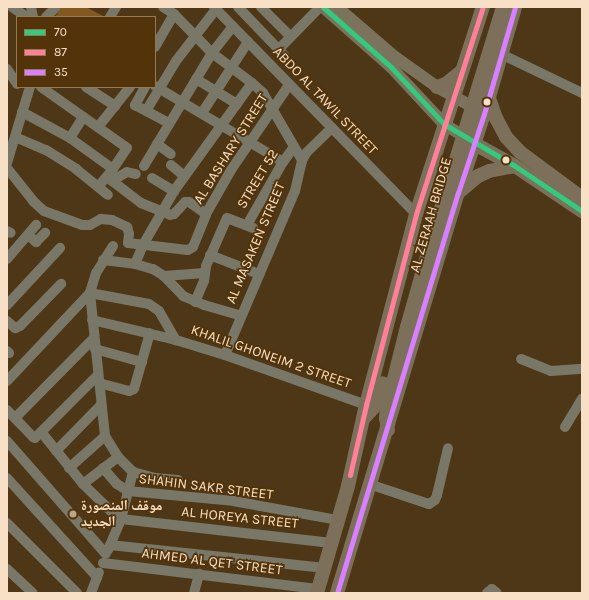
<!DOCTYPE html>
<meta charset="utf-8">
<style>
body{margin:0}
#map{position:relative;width:589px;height:600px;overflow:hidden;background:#4e3716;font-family:Karla,"Noto Naskh Arabic",sans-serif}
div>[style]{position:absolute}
.green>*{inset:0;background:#845920}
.minor>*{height:10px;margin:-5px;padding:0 5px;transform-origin:5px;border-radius:5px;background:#797767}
.major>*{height:12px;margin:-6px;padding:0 6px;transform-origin:6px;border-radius:6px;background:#7c735d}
.highway>*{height:14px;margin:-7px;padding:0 7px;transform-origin:7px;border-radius:7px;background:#7c705a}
.highway-bridge>*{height:14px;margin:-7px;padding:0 7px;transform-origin:7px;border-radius:7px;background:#7c705a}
.bus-1>*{height:5px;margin:-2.5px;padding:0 2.5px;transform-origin:2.5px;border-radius:2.5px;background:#33ca7d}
.bus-2>*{height:5px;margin:-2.5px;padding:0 2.5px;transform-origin:2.5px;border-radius:2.5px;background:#ff8098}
.bus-3>*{height:5px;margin:-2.5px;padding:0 2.5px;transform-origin:2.5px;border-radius:2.5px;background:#d880ff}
.dots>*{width:11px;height:11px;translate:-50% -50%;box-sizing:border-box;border:2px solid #53340a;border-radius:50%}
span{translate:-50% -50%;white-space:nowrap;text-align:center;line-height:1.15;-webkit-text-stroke:3.5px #53340a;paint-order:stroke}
.street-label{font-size:14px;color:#f8e0c6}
.poi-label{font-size:14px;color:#f8e0c6;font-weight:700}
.left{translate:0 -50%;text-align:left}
.frame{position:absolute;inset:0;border:8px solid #f8e0c6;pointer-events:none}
.legend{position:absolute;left:16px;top:16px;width:140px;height:72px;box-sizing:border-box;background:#53340a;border:1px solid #957955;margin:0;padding:5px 7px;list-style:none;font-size:12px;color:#f8e0c6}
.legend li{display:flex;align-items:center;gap:8px;height:20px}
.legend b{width:20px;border:1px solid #957955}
</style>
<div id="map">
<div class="green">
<i style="clip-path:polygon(62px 7px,86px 7px,105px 17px,55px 17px)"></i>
</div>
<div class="minor">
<i style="left:12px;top:7px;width:18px;rotate:34deg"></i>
<i style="left:31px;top:7px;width:10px;rotate:79deg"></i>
<i style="left:163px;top:7px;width:13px;rotate:32deg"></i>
<i style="left:174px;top:14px;width:54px;rotate:45.7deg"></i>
<i style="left:212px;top:53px;width:50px;rotate:36.9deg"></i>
<i style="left:252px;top:83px;width:15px;rotate:42deg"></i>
<i style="left:263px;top:93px;width:78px;rotate:59.8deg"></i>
<i style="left:214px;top:7px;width:289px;rotate:45.7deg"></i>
<i style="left:238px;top:7px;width:66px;rotate:46.2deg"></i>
<i style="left:261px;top:7px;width:42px;rotate:45deg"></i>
<i style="left:46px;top:17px;width:14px;rotate:-45deg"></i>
<i style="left:110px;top:17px;width:12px;rotate:-59deg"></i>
<i style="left:155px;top:47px;width:38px;rotate:-60deg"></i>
<i style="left:279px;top:49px;width:59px;rotate:-45.7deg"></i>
<i style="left:501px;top:54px;width:90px;rotate:25.7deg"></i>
<i style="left:7px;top:69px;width:18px;rotate:56deg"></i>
<i style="left:196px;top:79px;width:48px;rotate:31.4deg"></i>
<i style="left:155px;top:86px;width:149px;rotate:30.7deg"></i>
<i style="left:41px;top:87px;width:105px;rotate:35.3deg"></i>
<i style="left:127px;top:148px;width:25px;rotate:124deg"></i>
<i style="left:113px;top:169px;width:23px;rotate:130deg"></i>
<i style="left:86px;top:87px;width:35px;rotate:33deg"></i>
<i style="left:145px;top:87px;width:21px;rotate:119deg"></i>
<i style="left:135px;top:105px;width:38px;rotate:28deg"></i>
<i style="left:146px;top:111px;width:58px;rotate:-59deg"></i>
<i style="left:176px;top:61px;width:66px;rotate:-52.4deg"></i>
<i style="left:22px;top:112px;width:55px;rotate:28.4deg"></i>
<i style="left:70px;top:138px;width:53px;rotate:35.8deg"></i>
<i style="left:202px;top:113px;width:85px;rotate:-57.1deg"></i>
<i style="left:98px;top:127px;width:51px;rotate:-51.3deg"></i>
<i style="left:15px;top:137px;width:34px;rotate:23deg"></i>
<i style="left:46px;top:150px;width:36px;rotate:32deg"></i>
<i style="left:76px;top:169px;width:41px;rotate:39.1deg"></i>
<i style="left:70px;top:138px;width:25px;rotate:-58deg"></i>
<i style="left:157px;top:144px;width:17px;rotate:36deg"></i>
<i style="left:7px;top:163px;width:79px;rotate:-73.2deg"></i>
<i style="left:171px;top:165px;width:17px;rotate:40deg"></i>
<i style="left:144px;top:166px;width:132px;rotate:-59deg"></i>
<i style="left:212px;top:53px;width:34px;rotate:-52deg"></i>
<i style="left:7px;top:168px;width:43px;rotate:51.5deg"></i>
<i style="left:34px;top:202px;width:13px;rotate:42deg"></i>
<i style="left:44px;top:211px;width:40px;rotate:20.2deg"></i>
<i style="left:82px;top:225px;width:8px"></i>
<i style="left:90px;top:225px;width:13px;rotate:-29deg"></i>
<i style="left:101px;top:219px;width:11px;rotate:5deg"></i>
<i style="left:112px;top:220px;width:17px;rotate:25deg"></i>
<i style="left:127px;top:227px;width:7px;rotate:74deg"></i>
<i style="left:129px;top:234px;width:9px;rotate:96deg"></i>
<i style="left:128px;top:243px;width:60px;rotate:6.7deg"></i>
<i style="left:188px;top:250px;width:6px;rotate:-31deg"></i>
<i style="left:193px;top:247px;width:35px;rotate:-68deg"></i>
<i style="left:206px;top:214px;width:51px;rotate:-60.4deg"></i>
<i style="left:231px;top:170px;width:103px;rotate:-55.7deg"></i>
<i style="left:107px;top:177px;width:43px;rotate:37.4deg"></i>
<i style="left:141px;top:203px;width:31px;rotate:22deg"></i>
<i style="left:170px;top:215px;width:4px;rotate:-14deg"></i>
<i style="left:174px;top:214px;width:16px;rotate:-47deg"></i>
<i style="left:185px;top:202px;width:4px"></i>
<i style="left:189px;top:202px;width:21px;rotate:35deg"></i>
<i style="left:152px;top:178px;width:26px;rotate:31deg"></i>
<i style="left:112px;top:181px;width:17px;rotate:-31deg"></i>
<i style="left:127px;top:172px;width:9px;rotate:13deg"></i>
<i style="left:247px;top:225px;width:73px;rotate:-60.3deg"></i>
<i style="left:283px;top:162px;width:19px;rotate:-54deg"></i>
<i style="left:7px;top:231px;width:4px;rotate:27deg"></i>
<i style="left:28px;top:235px;width:11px;rotate:41deg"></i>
<i style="left:36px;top:242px;width:13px;rotate:-45deg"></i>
<i style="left:113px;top:246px;width:32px;rotate:122deg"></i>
<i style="left:96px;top:273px;width:21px;rotate:107deg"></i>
<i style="left:90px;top:293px;width:144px;rotate:84deg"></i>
<i style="left:105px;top:436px;width:25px;rotate:58deg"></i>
<i style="left:118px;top:457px;width:21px;rotate:45deg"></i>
<i style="left:133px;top:472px;width:24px;rotate:15deg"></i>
<i style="left:156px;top:478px;width:22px;rotate:5deg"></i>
<i style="left:210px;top:255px;width:53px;rotate:21.2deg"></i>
<i style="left:7px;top:259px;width:45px;rotate:-49.5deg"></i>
<i style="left:103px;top:260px;width:32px;rotate:7deg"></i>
<i style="left:135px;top:264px;width:19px;rotate:16deg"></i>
<i style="left:153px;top:269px;width:13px;rotate:32deg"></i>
<i style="left:164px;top:276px;width:28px;rotate:46deg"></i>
<i style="left:183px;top:296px;width:23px;rotate:23deg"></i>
<i style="left:204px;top:305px;width:37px;rotate:16deg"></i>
<i style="left:135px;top:264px;width:21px;rotate:-67deg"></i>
<i style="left:143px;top:245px;width:62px;rotate:-60.1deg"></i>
<i style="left:174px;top:191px;width:133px;rotate:-54.2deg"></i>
<i style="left:164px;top:276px;width:41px;rotate:-4.2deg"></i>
<i style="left:195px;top:302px;width:23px;rotate:-67deg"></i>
<i style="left:204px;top:281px;width:15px;rotate:-82deg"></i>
<i style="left:206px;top:266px;width:52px;rotate:-66.4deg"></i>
<i style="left:227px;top:218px;width:28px;rotate:21deg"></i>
<i style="left:7px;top:305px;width:78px;rotate:-47.1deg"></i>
<i style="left:92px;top:320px;width:86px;rotate:13.4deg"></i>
<i style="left:7px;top:321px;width:11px;rotate:41deg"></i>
<i style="left:15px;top:328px;width:5px;rotate:-22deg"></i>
<i style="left:20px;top:326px;width:59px;rotate:-45.7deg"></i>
<i style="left:95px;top:349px;width:49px;rotate:15.5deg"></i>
<i style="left:7px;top:351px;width:3px;rotate:45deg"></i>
<i style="left:225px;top:355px;width:178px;rotate:-66.9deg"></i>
<i style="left:295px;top:191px;width:32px;rotate:-77deg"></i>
<i style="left:302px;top:160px;width:9px;rotate:-58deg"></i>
<i style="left:307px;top:152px;width:35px;rotate:-44deg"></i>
<i style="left:521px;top:359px;width:32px;rotate:22deg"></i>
<i style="left:551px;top:371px;width:31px;rotate:-4deg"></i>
<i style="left:7px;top:381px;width:121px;rotate:-46.7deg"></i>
<i style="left:90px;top:293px;width:60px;rotate:10.6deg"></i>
<i style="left:149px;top:304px;width:12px;rotate:35deg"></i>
<i style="left:159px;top:311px;width:34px;rotate:60deg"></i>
<i style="left:176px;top:340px;width:51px;rotate:17deg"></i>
<i style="left:225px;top:355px;width:150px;rotate:19.5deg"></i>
<i style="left:99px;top:383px;width:31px;rotate:15deg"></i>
<i style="left:129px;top:391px;width:5px;rotate:-22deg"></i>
<i style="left:134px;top:389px;width:58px;rotate:-74.1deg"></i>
<i style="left:7px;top:410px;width:37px;rotate:46deg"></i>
<i style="left:33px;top:437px;width:2px;rotate:27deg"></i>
<i style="left:35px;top:438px;width:89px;rotate:-45deg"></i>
<i style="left:15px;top:418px;width:112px;rotate:-45.4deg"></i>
<i style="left:565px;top:427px;width:33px;rotate:-59deg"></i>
<i style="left:42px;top:433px;width:65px;rotate:51.2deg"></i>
<i style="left:83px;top:484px;width:52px;rotate:44.2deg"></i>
<i style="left:7px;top:441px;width:150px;rotate:48.8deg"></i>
<i style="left:56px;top:451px;width:64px;rotate:-45.6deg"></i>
<i style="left:69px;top:468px;width:48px;rotate:-41.6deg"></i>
<i style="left:103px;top:468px;width:21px;rotate:49deg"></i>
<i style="left:117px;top:484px;width:13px;rotate:32deg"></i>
<i style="left:128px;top:491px;width:105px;rotate:5.4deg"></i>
<i style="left:233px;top:501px;width:107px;rotate:10.3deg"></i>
<i style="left:7px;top:478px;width:134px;rotate:47.7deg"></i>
<i style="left:83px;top:484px;width:44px;rotate:-37.6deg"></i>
<i style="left:369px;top:484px;width:63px;rotate:18.4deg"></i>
<i style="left:429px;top:504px;width:7px;rotate:-34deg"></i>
<i style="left:435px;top:500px;width:5px;rotate:-68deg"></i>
<i style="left:437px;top:495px;width:48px;rotate:-76.8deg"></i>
<i style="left:121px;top:519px;width:212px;rotate:6.5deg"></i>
<i style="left:7px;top:523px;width:99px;rotate:45deg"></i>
<i style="left:110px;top:545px;width:216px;rotate:6.1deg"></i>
<i style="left:108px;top:550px;width:34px;rotate:-67deg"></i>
<i style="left:121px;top:519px;width:49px;rotate:-75.7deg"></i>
<i style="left:103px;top:563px;width:218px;rotate:6.9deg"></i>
<i style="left:7px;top:569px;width:35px;rotate:43deg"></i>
<i style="left:91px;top:593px;width:22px;rotate:-69deg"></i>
<i style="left:194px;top:593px;width:20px;rotate:-75deg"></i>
<i style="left:487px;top:593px;width:6px;rotate:-39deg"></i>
<i style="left:492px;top:589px;width:6px;rotate:39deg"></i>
</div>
<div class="major">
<i style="left:323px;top:7px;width:91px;rotate:41.4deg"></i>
<i style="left:391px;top:67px;width:78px;rotate:47.1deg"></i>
<i style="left:444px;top:124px;width:32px;rotate:32deg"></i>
<i style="left:337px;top:7px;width:77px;rotate:40.8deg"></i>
<i style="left:395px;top:57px;width:52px;rotate:35.5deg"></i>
<i style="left:437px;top:87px;width:49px;rotate:29.2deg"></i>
</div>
<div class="highway">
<i style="left:437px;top:87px;width:9px;rotate:-18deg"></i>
<i style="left:446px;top:84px;width:19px;rotate:-39deg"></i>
<i style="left:489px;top:98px;width:21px;rotate:71deg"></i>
<i style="left:496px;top:118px;width:21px;rotate:62deg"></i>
<i style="left:506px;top:137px;width:21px;rotate:47deg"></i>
<i style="left:520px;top:152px;width:77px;rotate:36.6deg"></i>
<i style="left:475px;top:144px;width:46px;rotate:28.8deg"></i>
<i style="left:515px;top:166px;width:81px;rotate:33.9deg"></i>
<i style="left:459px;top:192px;width:25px;rotate:-40deg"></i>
<i style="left:478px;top:176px;width:12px;rotate:-24deg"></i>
<i style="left:489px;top:171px;width:26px;rotate:-11deg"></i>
<i style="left:317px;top:593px;width:111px;rotate:-73.8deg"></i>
<i style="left:348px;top:486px;width:83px;rotate:-77.5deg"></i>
<i style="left:366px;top:405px;width:197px;rotate:-75.3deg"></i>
<i style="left:416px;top:214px;width:218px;rotate:-72.1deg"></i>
<i style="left:337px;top:593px;width:418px;rotate:-73.2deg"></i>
<i style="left:458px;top:193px;width:83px;rotate:-71.8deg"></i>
<i style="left:484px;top:114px;width:111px;rotate:-73.8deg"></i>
</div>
<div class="highway-bridge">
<i style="left:363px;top:419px;width:18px;rotate:-47deg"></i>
<i style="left:375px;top:406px;width:24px;rotate:-71deg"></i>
<i style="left:388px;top:430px;width:12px;rotate:-99deg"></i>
<i style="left:386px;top:418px;width:11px;rotate:-85deg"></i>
<i style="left:387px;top:407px;width:82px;rotate:-76deg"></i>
<i style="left:407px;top:327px;width:103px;rotate:-74.2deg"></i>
<i style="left:435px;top:228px;width:231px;rotate:-72.9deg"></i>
</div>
<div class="bus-1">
<i style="left:323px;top:7px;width:91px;rotate:41.4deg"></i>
<i style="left:391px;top:67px;width:78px;rotate:47.1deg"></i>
<i style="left:444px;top:124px;width:82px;rotate:30.6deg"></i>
<i style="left:515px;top:166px;width:81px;rotate:33.9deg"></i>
</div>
<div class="bus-2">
<i style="left:350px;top:475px;width:72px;rotate:-77.1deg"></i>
<i style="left:366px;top:405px;width:197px;rotate:-75.3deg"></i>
<i style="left:416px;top:214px;width:218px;rotate:-72.1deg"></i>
</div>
<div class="bus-3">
<i style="left:337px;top:593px;width:418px;rotate:-73.2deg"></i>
<i style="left:458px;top:193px;width:83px;rotate:-71.8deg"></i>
<i style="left:484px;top:114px;width:111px;rotate:-73.8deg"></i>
</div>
<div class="dots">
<i style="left:487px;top:102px;background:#f8e0c6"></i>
<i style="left:506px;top:160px;background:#f8e0c6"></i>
<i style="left:73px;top:514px;background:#bca588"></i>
</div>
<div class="street-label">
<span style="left:325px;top:101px;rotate:46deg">ABDO AL TAWIL STREET</span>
<span style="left:231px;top:149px;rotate:-58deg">AL BASHARY STREET</span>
<span style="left:258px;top:179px;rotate:-59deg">STREET 52</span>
<span style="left:431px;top:215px;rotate:-74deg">AL ZERAAH BRIDGE</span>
<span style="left:256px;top:243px;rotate:-67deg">AL MASAKEN STREET</span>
<span style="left:271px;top:357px;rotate:19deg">KHALIL GHONEIM 2 STREET</span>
<span style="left:206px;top:487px;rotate:7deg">SHAHIN SAKR STREET</span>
<span style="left:240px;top:518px;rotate:6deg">AL HOREYA STREET</span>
<span style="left:212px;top:562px;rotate:7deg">AHMED AL QET STREET</span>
</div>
<div class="poi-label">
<span class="left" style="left:81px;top:514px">موقف المنصورة<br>الجديد</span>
</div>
<div class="frame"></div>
<ul class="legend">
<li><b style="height:5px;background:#33ca7d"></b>70</li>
<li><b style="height:5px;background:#ff8098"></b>87</li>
<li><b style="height:5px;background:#d880ff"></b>35</li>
</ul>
</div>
